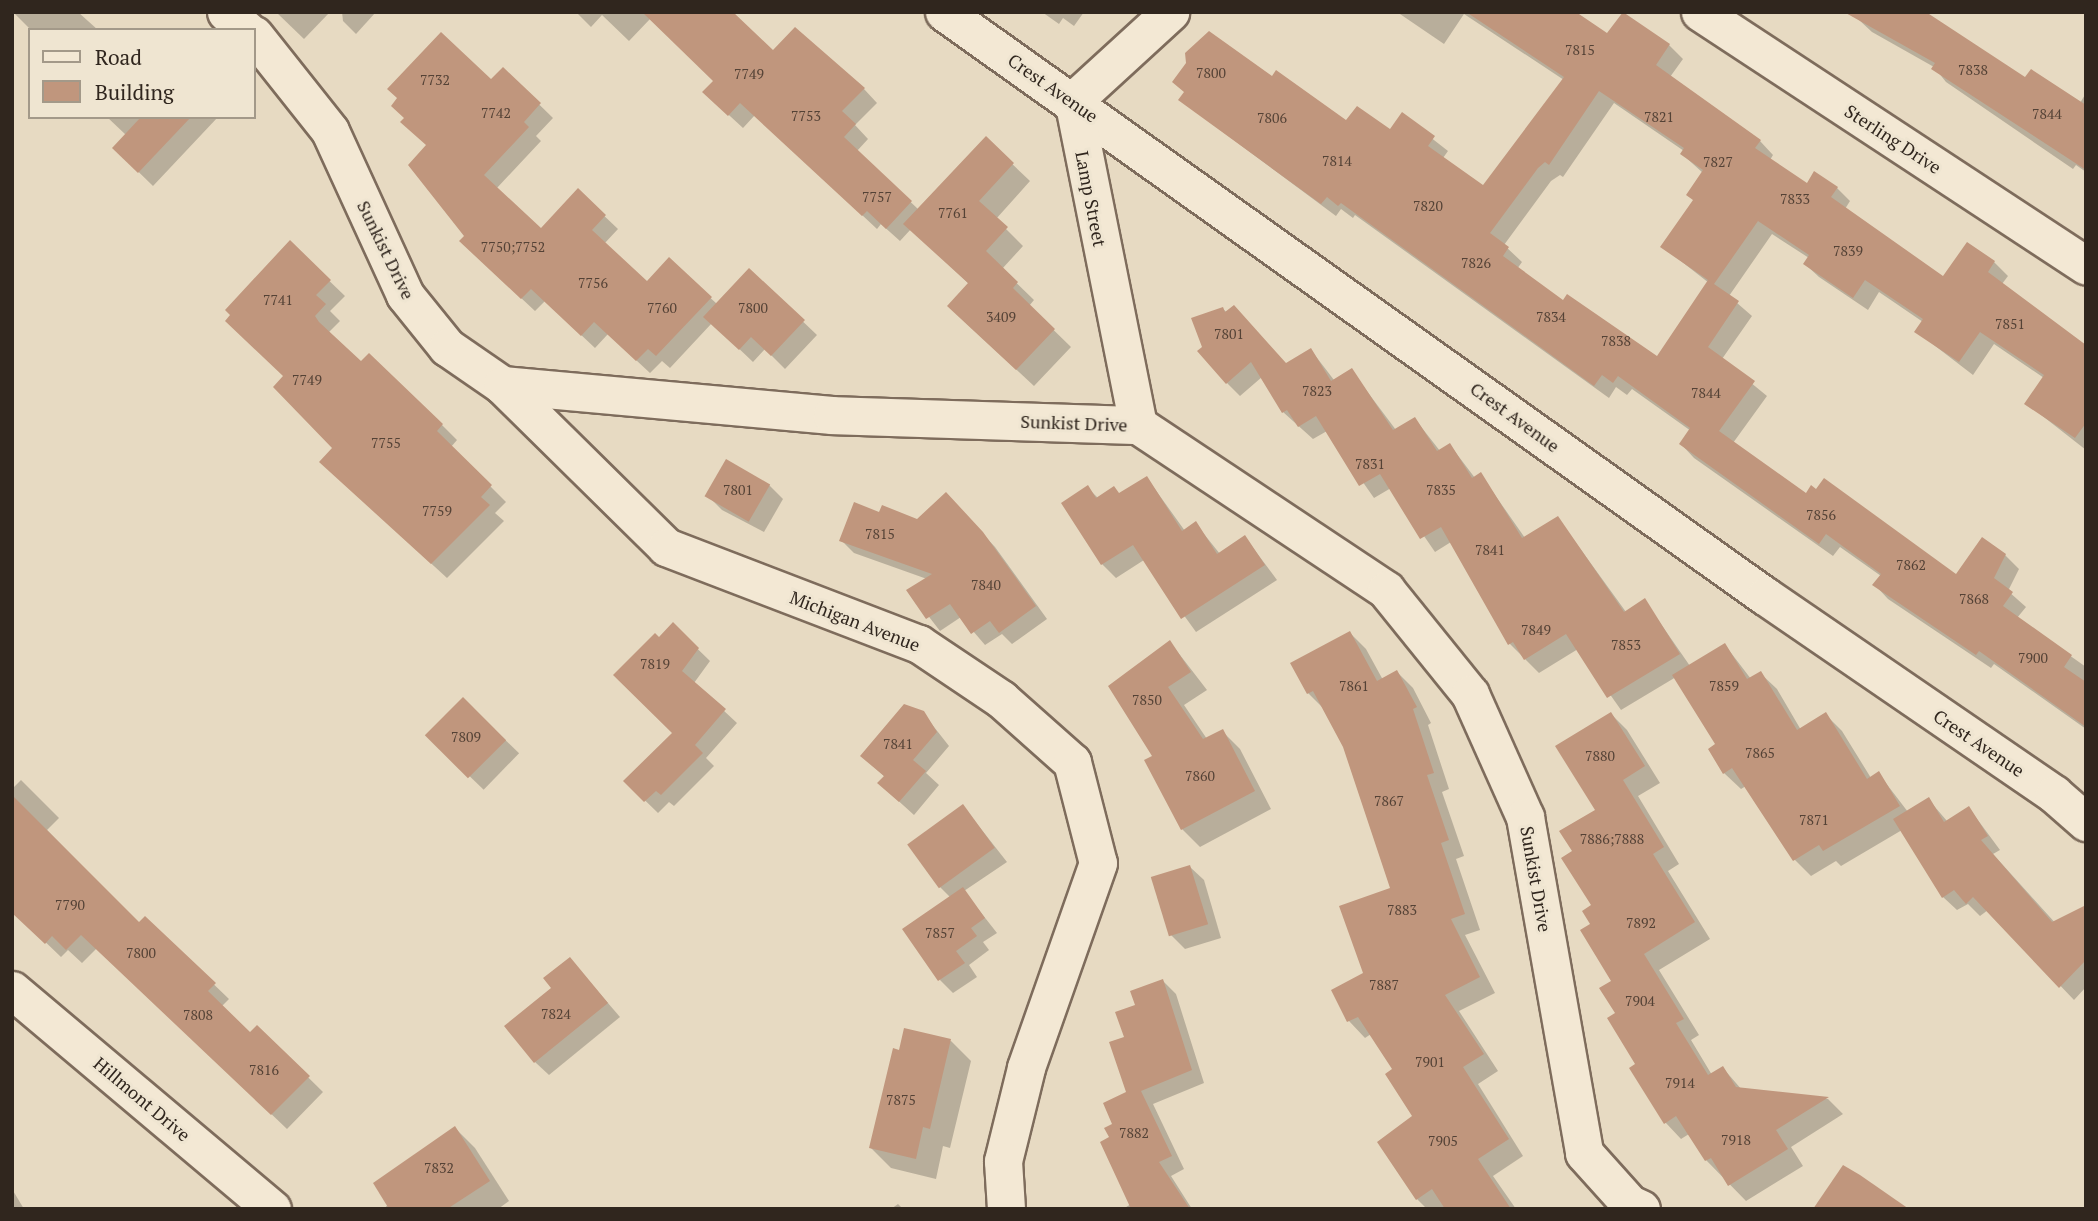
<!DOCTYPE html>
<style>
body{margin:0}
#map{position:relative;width:2098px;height:1221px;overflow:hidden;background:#e7dac2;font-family:"PT Serif",serif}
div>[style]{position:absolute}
.shadow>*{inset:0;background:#0003;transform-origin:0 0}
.building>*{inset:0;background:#c0967d;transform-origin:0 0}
.roads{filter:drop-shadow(2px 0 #7e6c5c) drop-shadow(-2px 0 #7e6c5c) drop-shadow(0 2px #7e6c5c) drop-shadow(0 -2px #7e6c5c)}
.minor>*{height:37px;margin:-18.5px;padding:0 18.5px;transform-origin:18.5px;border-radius:18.5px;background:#f3e8d4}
span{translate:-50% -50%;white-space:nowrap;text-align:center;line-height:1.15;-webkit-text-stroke:6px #efe5d1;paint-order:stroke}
.number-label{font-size:14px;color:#544236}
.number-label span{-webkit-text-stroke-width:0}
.street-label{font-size:18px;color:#30261e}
.frame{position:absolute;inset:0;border:14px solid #30261e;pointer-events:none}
.legend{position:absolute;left:28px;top:28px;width:228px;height:91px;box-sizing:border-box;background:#efe5d1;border:2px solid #a39989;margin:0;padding:9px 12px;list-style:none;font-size:21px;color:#30261e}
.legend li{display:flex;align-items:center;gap:14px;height:35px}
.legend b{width:35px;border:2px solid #a39989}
</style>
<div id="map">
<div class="shadow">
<i style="clip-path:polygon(13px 12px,78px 12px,98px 30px,31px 30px)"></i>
<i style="clip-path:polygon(276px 12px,330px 12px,304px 39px)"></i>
<i style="clip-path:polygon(342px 12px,376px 12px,356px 34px,343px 21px)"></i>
<i style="clip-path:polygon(576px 12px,727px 12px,773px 52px,864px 89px,877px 103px,855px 125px,868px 139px,857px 151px,919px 210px,986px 139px,1030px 181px,996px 219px,1023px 246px,1002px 269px,1034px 300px,1029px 306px,1071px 347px,1034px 386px,966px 323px,969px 284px,911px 229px,900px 241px,881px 224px,877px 229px,755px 115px,743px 128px,718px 105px,715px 81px,650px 19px,629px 41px,602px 15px,591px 27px)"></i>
<i style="clip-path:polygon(1042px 12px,1084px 12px,1074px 26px,1063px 18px,1059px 24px)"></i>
<i style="clip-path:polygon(evenodd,1397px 12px,1573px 12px,1608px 36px,1669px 45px,1683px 59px,1670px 77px,1760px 141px,1773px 155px,1770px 160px,1807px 185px,1837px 188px,1850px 201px,1845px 209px,1944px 279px,1994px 262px,2008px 276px,2002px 284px,2086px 346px,2086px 450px,2026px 403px,2044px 378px,1994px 344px,1973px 375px,1917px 332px,1923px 322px,1879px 292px,1868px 310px,1819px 277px,1805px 264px,1809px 258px,1772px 234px,1729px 296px,1752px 316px,1722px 359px,1767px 396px,1733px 443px,1806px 495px,1957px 576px,2005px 555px,2019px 569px,2008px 591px,2026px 607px,2017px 618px,2086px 667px,2086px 729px,1994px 664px,1991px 668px,1888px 599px,1875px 585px,1881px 576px,1840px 547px,1833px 556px,1694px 458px,1681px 444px,1691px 431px,1632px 389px,1627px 395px,1616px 387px,1609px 398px,1355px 215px,1353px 218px,1341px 209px,1336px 216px,1180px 100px,1272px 78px,1346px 123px,1390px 131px,1402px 115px,1448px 151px,1443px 158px,1483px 187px,1564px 80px,1464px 14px,1444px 44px,1397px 12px,1614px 103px,1684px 151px,1682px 154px,1703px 173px,1694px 201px,1663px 247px,1709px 283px,1657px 359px,1563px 303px,1517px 269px,1522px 262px,1504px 245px,1551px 181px,1560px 175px,1563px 177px,1614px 103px)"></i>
<i style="clip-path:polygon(1858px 19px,2080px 103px,2086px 93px,2086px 172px,2076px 165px,2073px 169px,1946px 82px,1934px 67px,1872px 32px)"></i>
<i style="clip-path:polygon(503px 69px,553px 118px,536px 136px,541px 141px,496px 189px,541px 231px,578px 191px,618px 229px,604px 244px,647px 284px,669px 260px,717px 304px,749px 270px,817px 335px,785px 369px,765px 349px,753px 362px,712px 323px,670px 368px,662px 361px,650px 373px,608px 334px,595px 348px,545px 301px,535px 311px,474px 254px,466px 236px,491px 82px)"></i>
<i style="clip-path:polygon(107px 117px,218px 117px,153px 186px,114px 148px,126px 135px)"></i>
<i style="clip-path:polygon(290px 243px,345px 296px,330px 311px,340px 321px,329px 332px,361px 363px,442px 425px,457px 440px,451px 447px,506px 502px,495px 513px,504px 521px,447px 578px,337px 477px,334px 448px,285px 377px)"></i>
<i style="clip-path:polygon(1223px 309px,1287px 365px,1311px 350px,1334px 380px,1351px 370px,1396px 430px,1415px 419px,1440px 451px,1450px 445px,1475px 478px,1481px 475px,1525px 538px,1558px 518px,1626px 612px,1645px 601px,1690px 666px,1725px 645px,1751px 679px,1760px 673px,1777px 689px,1801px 730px,1826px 715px,1842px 731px,1871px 778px,1879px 774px,1908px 812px,1929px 800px,1947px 821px,1969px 808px,2000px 850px,1993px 854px,2086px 957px,2086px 987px,2074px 1000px,1988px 910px,1980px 916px,1968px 904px,1957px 910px,1943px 897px,1902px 830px,1841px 866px,1836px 861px,1811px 876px,1795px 860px,1746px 786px,1741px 789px,1724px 773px,1718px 745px,1676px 677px,1621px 710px,1578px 649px,1539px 673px,1510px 644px,1451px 542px,1435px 552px,1391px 488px,1374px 498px,1327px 431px,1313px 439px,1283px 412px,1262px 377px,1240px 396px,1227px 383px,1204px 348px)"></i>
<i style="clip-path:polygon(1147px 478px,1185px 531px,1196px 524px,1220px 554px,1245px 537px,1277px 580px,1196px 632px,1144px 560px,1116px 578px,1102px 564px,1088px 488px,1098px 498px,1121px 495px)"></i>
<i style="clip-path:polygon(769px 485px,783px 499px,764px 532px,722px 510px,708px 496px)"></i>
<i style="clip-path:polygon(958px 507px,995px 547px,1047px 619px,1012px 644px,1002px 634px,985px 645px,961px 617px,940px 631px,909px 591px,927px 579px,854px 553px,841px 540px,880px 514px,917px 521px)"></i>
<i style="clip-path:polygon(673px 625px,710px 661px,694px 683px,737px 723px,706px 758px,714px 766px,674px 806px,669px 802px,658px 813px,625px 781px,674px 733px,659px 639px)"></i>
<i style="clip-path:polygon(1350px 633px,1366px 649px,1383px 680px,1397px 672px,1413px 688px,1431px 723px,1428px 725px,1449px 789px,1442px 792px,1464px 856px,1456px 859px,1480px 930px,1465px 935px,1495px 993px,1459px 1011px,1498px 1071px,1478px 1084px,1523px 1156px,1493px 1176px,1516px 1209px,1427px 1209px,1417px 1199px,1414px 1116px,1394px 1069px,1371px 1034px,1365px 1038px,1349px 1021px,1333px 990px,1365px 974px,1393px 889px,1345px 746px,1325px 710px,1308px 693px)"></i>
<i style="clip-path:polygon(1170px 642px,1207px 690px,1184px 705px,1207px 739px,1222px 731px,1240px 749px,1271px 809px,1200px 847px,1182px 829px,1155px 756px)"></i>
<i style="left:463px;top:699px;width:78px;height:51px;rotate:44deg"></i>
<i style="clip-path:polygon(923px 713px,949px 746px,926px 773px,939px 785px,914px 815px,893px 796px,885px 777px,862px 756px)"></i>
<i style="clip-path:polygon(1611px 714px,1627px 730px,1660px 783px,1638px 796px,1679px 864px,1668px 871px,1710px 939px,1659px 970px,1699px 1035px,1691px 1040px,1712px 1075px,1723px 1068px,1742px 1090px,1828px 1099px,1843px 1114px,1791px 1147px,1803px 1166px,1746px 1201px,1706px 1160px,1689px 1134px,1681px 1139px,1665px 1122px,1617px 1014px,1613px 982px,1592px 925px,1593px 906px,1574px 852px,1597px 811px)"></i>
<i style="clip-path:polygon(21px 780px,59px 818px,47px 830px,139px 924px,145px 918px,229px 999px,222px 1006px,250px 1034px,257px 1027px,323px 1092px,287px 1129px,97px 948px,82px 963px,68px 950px,61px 957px,12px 910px,12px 789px)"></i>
<i style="clip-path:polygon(963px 806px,1007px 862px,964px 891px,997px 933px,983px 942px,989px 950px,969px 965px,977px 977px,953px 993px,940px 980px,951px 898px,939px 886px)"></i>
<i style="clip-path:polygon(1190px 867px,1204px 880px,1221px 938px,1185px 949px,1171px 935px)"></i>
<i style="clip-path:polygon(570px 959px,620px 1017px,549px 1075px,535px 1062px,553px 988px)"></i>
<i style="clip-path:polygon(1163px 981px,1176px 994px,1204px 1083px,1153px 1104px,1184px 1169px,1171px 1176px,1192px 1209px,1123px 1209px,1131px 1204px,1111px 1138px,1128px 1093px,1126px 1038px,1137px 1006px)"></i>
<i style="clip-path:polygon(951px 1041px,971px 1061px,950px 1148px,943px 1146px,936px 1179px,891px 1168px,871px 1148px,901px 1052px)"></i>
<i style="clip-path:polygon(455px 1128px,475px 1148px,509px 1201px,498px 1209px,384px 1209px)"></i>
<i style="clip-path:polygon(12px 1189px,24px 1209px,12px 1209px)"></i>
<i style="clip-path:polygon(898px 1204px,903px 1209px,891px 1209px)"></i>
</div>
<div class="building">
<i style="clip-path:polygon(642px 12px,733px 12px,773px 50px,795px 27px,865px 88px,842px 111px,856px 124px,844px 137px,912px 201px,886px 229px,867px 211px,862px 216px,740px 103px,728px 116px,702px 92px,713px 81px)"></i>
<i style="clip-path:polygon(evenodd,1466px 12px,1576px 12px,1607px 33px,1623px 12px,1670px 44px,1656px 65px,1761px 140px,1755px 148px,1807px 183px,1814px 171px,1838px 187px,1831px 197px,1943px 276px,1967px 242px,1995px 261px,1988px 272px,2086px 345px,2086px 423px,2075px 438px,2024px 404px,2044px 375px,1980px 332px,1959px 362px,1914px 332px,1923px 319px,1865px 280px,1853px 298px,1803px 264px,1809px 255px,1758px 221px,1714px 284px,1739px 301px,1708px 347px,1755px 381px,1719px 431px,1806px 493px,1811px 485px,1816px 489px,1824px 478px,1956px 574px,1982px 537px,2006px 554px,1994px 578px,2013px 592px,2003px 606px,2072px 655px,2064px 667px,2086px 682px,2086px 727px,1979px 651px,1976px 655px,1872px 585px,1881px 574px,1826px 534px,1819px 544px,1679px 444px,1690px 428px,1618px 376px,1613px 383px,1602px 375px,1594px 386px,1341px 203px,1338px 206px,1327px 197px,1321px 204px,1178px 100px,1184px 92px,1172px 82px,1186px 63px,1185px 53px,1209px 31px,1272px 76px,1276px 70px,1346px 120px,1357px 106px,1390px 129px,1402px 112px,1435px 136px,1428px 146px,1483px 185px,1564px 77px,1466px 12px,1599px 91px,1684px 148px,1680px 154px,1703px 170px,1686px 195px,1693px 200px,1660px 247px,1708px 280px,1657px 356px,1567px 294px,1563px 300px,1503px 256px,1509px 247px,1490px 233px,1538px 168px,1545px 162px,1549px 165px,1599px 91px)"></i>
<i style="clip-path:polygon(1844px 12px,1926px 12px,2025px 77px,2031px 69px,2086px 105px,2086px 170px,1931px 69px,1935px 63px)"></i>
<i style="clip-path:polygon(441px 32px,491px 79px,503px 67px,541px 103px,524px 122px,529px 127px,484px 175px,541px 228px,578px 188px,606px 215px,592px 230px,647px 281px,669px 257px,712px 297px,656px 356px,648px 349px,636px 361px,594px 322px,581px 336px,531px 289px,521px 299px,459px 241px,464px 236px,408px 165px,426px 145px,400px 122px,404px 118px,391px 106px,397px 98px,387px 89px)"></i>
<i style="clip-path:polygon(141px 117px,191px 117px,138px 173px,112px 148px)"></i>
<i style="clip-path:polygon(986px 136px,1014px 163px,979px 201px,1008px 227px,986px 251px,1018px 282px,1013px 288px,1055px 329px,1016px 370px,947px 306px,968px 283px,903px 224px)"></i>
<i style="clip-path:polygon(290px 240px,331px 280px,316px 295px,326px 304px,315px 316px,319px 322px,361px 361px,369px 353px,443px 424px,437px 431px,492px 485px,481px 497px,490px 505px,431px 564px,319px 462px,332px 448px,273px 387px,283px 376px,225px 321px,230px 315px,225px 310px)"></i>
<i style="clip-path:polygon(749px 268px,805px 320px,771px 356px,751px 337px,739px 350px,703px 317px)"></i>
<i style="clip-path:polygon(1234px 305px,1286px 363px,1311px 348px,1331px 381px,1352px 368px,1393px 430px,1415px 417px,1437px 451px,1450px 443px,1472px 478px,1481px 472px,1522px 538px,1558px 516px,1624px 612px,1645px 598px,1680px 654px,1607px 698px,1566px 634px,1524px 660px,1513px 642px,1508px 645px,1441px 527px,1420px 539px,1380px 474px,1359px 486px,1316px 416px,1298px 427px,1287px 410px,1282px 413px,1251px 362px,1226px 384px,1197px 351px,1202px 347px,1191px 318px,1223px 307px,1225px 312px)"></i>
<i style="left:726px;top:459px;width:51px;height:43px;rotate:30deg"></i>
<i style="clip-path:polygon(1147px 476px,1182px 531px,1196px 521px,1217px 554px,1245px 535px,1265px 565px,1181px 619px,1133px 545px,1101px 565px,1061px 503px,1088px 485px,1096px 498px,1114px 486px,1119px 493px)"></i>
<i style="clip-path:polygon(946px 492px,983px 532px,1036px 606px,999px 633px,990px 621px,971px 634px,950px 604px,926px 619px,906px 590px,932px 574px,839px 541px,854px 502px,879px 512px,882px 505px,917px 519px)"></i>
<i style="clip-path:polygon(673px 622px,699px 648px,682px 671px,726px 709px,695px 745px,703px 753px,661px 795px,656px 791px,644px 802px,623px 781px,672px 733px,613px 675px,655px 633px,659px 637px)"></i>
<i style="clip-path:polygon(1350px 631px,1377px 681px,1397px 670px,1417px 707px,1413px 709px,1434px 773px,1427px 775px,1449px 840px,1441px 843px,1465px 914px,1451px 919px,1480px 977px,1445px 995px,1484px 1054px,1463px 1067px,1509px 1139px,1478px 1159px,1511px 1209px,1445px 1209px,1432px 1189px,1416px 1200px,1377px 1142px,1412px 1116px,1385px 1074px,1392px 1069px,1358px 1017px,1347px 1022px,1331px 990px,1363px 973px,1339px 906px,1390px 888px,1343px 747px,1313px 691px,1307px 694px,1290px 663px)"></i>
<i style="clip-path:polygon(1170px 640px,1191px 672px,1168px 687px,1203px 739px,1223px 729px,1255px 791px,1181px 830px,1144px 760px,1152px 756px,1108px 686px)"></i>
<i style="clip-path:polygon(1725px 643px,1747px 679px,1761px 671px,1797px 730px,1826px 712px,1867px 779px,1879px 771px,1900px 806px,1823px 851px,1819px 845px,1793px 861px,1732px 768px,1723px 774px,1708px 749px,1715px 744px,1672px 675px)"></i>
<i style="left:463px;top:697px;width:61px;height:54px;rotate:45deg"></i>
<i style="clip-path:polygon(904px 704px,924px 711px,937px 732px,913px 760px,926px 771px,899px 802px,877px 783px,884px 776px,860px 756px)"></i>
<i style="clip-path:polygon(1611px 712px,1645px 766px,1623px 780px,1664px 847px,1653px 854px,1695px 922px,1644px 954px,1684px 1019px,1676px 1023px,1708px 1075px,1723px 1066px,1736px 1087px,1829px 1097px,1776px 1130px,1788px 1149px,1728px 1186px,1711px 1158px,1705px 1161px,1676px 1116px,1664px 1124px,1629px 1068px,1635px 1064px,1607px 1018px,1615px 1013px,1599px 988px,1611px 981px,1580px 930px,1590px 924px,1582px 911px,1591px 905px,1561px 858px,1572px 851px,1559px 831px,1595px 810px,1555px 746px)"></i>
<i style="clip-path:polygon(12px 795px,139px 922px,145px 916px,216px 983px,208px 991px,250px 1032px,257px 1025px,310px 1076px,271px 1115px,81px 935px,66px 950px,52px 936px,45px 944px,12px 913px)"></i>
<i style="clip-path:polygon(1929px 797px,1944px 822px,1969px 806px,1988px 836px,1981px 840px,2052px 922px,2086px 905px,2086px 960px,2059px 988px,1973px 897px,1966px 904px,1954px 890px,1942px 898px,1893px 819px)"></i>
<i style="left:963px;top:804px;width:54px;height:69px;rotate:54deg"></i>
<i style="left:1190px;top:865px;width:62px;height:41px;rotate:73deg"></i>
<i style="clip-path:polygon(963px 887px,985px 918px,971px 928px,977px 936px,956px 951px,965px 963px,938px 981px,902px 929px)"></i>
<i style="clip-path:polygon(570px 957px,608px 1003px,534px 1063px,504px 1026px,551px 988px,543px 978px)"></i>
<i style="clip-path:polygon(1163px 979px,1192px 1070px,1141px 1091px,1172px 1156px,1159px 1162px,1190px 1209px,1131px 1209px,1100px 1142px,1109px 1137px,1104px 1128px,1112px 1124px,1103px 1103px,1126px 1092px,1109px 1042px,1124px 1037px,1115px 1012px,1135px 1005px,1130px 991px)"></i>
<i style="clip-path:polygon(904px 1028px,951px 1039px,930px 1129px,923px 1127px,916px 1159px,869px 1148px,893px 1048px,899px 1050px)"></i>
<i style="clip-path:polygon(455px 1126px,490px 1181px,447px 1209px,389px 1209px,373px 1183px)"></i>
<i style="clip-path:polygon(1843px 1165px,1860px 1175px,1909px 1209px,1813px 1209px)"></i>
</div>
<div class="roads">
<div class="minor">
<i style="left:226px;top:12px;width:28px;rotate:41deg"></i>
<i style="left:944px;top:12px;width:1008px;rotate:35.43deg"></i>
<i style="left:1765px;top:596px;width:350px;rotate:34.4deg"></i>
<i style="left:2054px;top:794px;width:43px;rotate:41.2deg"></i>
<i style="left:1700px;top:12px;width:462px;rotate:33.3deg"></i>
<i style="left:254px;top:35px;width:122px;rotate:51.6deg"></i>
<i style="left:330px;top:131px;width:180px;rotate:65.4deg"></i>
<i style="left:405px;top:295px;width:67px;rotate:51.1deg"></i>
<i style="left:447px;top:347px;width:67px;rotate:34.6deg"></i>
<i style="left:502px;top:385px;width:331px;rotate:5.2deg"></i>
<i style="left:832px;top:415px;width:306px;rotate:1.9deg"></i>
<i style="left:1138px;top:425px;width:298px;rotate:33.6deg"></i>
<i style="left:1386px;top:590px;width:134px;rotate:51.1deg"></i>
<i style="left:1470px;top:694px;width:135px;rotate:65.9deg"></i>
<i style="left:1525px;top:817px;width:341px;rotate:80deg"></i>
<i style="left:1584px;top:1153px;width:69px;rotate:48deg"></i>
<i style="left:1630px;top:1204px;width:12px;rotate:24deg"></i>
<i style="left:502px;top:385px;width:231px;rotate:44.6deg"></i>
<i style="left:666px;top:547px;width:271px;rotate:21deg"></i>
<i style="left:919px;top:644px;width:99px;rotate:33.9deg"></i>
<i style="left:1001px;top:699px;width:95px;rotate:41.6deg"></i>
<i style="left:1072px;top:762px;width:104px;rotate:75.6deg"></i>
<i style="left:1098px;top:863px;width:217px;rotate:109.4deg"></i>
<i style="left:1026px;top:1068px;width:96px;rotate:103.9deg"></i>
<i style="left:1003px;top:1161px;width:48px;rotate:86.4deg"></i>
<i style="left:1138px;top:425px;width:330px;rotate:-101.3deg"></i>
<i style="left:1073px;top:101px;width:132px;rotate:-42.5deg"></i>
<i style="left:12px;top:990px;width:340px;rotate:40.1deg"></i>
</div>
</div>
<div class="number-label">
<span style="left:1580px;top:50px">7815</span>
<span style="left:1973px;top:70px">7838</span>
<span style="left:1211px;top:73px">7800</span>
<span style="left:749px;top:74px">7749</span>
<span style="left:435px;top:80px">7732</span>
<span style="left:496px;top:113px">7742</span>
<span style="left:2047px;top:114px">7844</span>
<span style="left:806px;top:116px">7753</span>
<span style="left:1659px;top:117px">7821</span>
<span style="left:1272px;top:118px">7806</span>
<span style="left:1337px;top:161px">7814</span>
<span style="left:1718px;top:162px">7827</span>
<span style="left:877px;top:197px">7757</span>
<span style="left:1795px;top:199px">7833</span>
<span style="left:1428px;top:206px">7820</span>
<span style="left:953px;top:213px">7761</span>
<span style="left:513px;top:247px">7750;7752</span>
<span style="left:1848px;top:251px">7839</span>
<span style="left:1476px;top:263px">7826</span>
<span style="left:593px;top:283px">7756</span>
<span style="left:278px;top:300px">7741</span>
<span style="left:662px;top:308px">7760</span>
<span style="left:753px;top:308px">7800</span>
<span style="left:1001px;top:317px">3409</span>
<span style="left:1551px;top:317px">7834</span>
<span style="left:2010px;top:324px">7851</span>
<span style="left:1229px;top:334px">7801</span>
<span style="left:1616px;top:341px">7838</span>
<span style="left:307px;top:380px">7749</span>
<span style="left:1317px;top:391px">7823</span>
<span style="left:1706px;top:393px">7844</span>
<span style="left:386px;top:443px">7755</span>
<span style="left:1370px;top:464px">7831</span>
<span style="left:738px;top:490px">7801</span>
<span style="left:1441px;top:490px">7835</span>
<span style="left:437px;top:511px">7759</span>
<span style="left:1821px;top:515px">7856</span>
<span style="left:880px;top:534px">7815</span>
<span style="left:1490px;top:550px">7841</span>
<span style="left:1911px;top:565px">7862</span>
<span style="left:986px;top:585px">7840</span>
<span style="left:1974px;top:599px">7868</span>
<span style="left:1536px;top:630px">7849</span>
<span style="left:1626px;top:645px">7853</span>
<span style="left:2033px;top:658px">7900</span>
<span style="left:655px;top:664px">7819</span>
<span style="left:1354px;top:686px">7861</span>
<span style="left:1724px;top:686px">7859</span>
<span style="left:1147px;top:700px">7850</span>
<span style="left:466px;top:737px">7809</span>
<span style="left:898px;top:744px">7841</span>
<span style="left:1760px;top:753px">7865</span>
<span style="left:1600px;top:756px">7880</span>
<span style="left:1200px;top:776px">7860</span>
<span style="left:1389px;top:801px">7867</span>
<span style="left:1814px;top:820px">7871</span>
<span style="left:1612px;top:839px">7886;7888</span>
<span style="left:70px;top:905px">7790</span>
<span style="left:1402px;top:910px">7883</span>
<span style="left:1641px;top:923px">7892</span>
<span style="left:940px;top:933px">7857</span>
<span style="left:141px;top:953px">7800</span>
<span style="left:1384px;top:985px">7887</span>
<span style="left:1640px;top:1001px">7904</span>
<span style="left:556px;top:1014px">7824</span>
<span style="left:198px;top:1015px">7808</span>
<span style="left:1430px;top:1062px">7901</span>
<span style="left:264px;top:1070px">7816</span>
<span style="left:1680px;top:1083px">7914</span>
<span style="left:901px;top:1100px">7875</span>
<span style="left:1134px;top:1133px">7882</span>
<span style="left:1736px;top:1140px">7918</span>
<span style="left:1443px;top:1141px">7905</span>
<span style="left:439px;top:1168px">7832</span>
</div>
<div class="street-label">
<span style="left:1053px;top:88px;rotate:35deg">Crest Avenue</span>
<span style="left:1893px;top:139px;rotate:33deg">Sterling Drive</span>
<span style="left:1091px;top:199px;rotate:79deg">Lamp Street</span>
<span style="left:386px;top:250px;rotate:64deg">Sunkist Drive</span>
<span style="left:1515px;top:417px;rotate:36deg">Crest Avenue</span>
<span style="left:1074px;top:423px;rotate:2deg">Sunkist Drive</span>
<span style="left:855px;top:621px;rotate:21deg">Michigan Avenue</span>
<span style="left:1979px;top:743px;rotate:34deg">Crest Avenue</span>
<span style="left:1536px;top:879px;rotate:80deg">Sunkist Drive</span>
<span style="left:142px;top:1099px;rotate:40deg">Hillmont Drive</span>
</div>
<div class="frame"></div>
<ul class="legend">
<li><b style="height:9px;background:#f3e8d4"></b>Road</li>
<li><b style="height:19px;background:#c0967d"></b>Building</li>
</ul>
</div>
